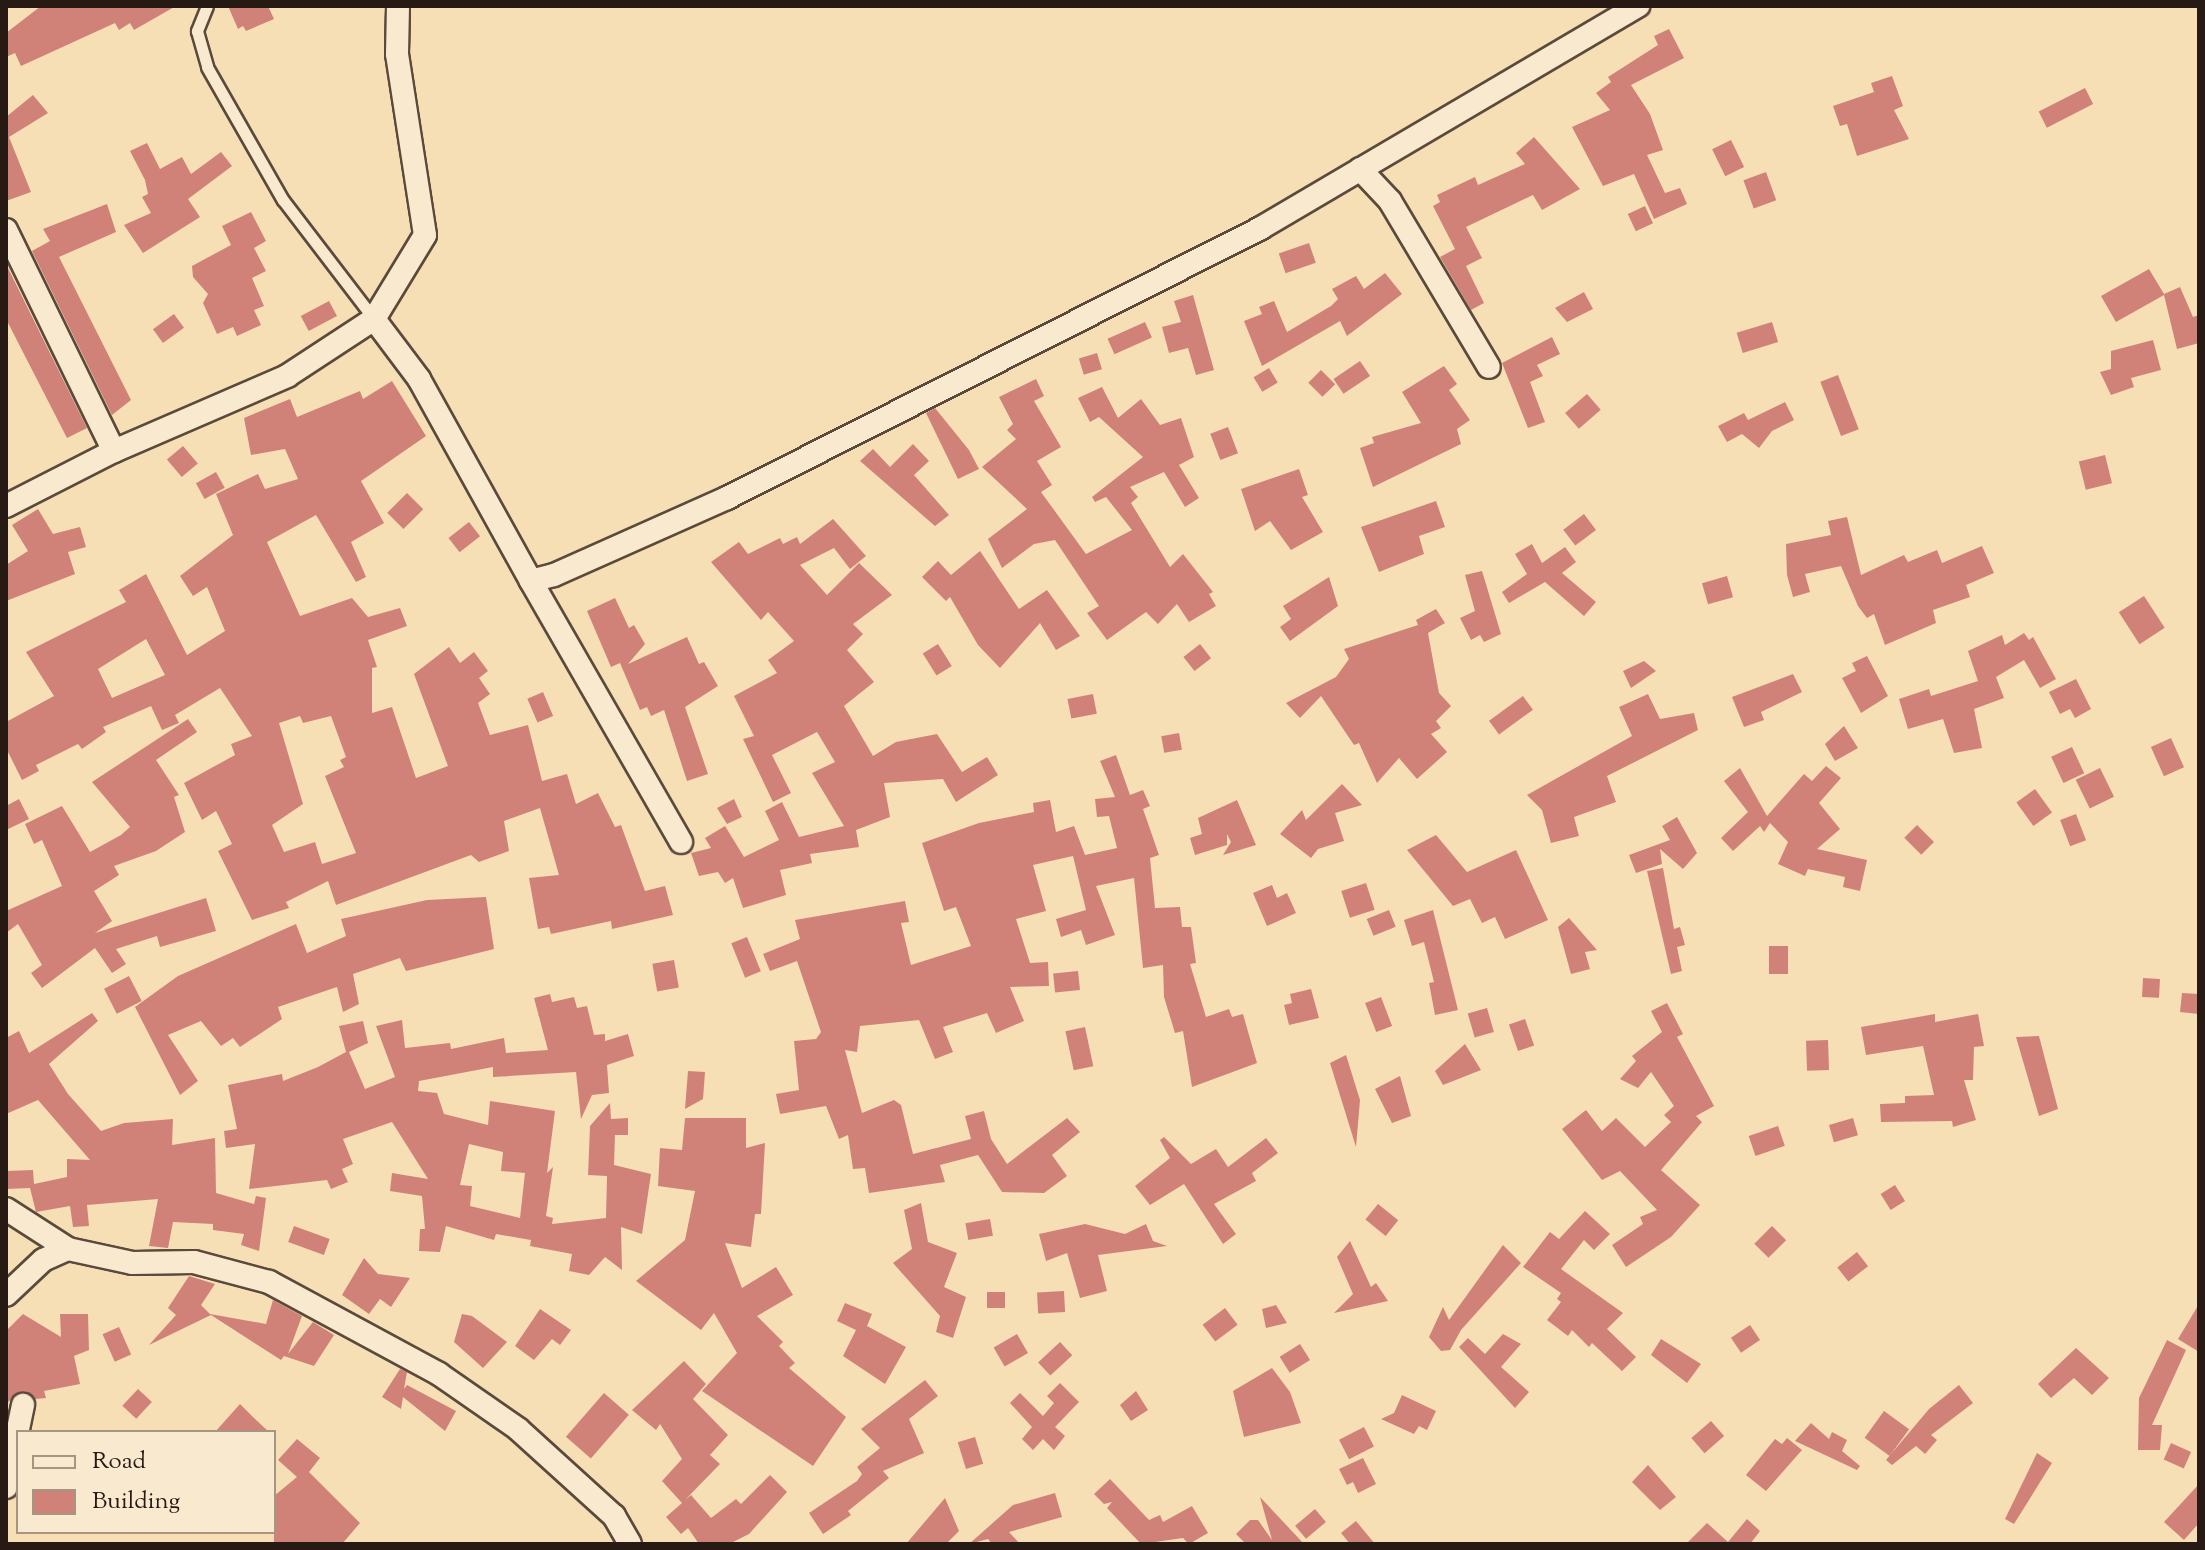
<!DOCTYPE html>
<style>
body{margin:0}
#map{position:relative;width:2205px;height:1550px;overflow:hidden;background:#f6dfb5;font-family:"Sorts Mill Goudy",serif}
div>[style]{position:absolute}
.building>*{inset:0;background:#d08279;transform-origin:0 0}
.roads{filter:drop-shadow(2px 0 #5b4a3c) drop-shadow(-2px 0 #5b4a3c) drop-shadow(0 2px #5b4a3c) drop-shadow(0 -2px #5b4a3c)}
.service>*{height:11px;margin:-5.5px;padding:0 5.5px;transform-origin:5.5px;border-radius:5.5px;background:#f9eacf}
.minor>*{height:22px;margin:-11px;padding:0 11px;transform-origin:11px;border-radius:11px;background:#f9eacf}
span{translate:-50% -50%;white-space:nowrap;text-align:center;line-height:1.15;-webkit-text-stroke:7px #f9eacf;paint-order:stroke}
.frame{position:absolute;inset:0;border:8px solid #271913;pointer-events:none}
.legend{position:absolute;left:16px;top:1430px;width:260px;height:104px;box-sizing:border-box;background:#f9eacf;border:2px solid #a59684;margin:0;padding:10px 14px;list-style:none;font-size:24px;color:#271913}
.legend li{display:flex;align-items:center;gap:16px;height:40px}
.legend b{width:40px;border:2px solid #a59684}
</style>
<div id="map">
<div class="building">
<i style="clip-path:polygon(41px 6px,176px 6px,134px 30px,130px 23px,119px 30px,115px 23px,21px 66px,15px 53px,6px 57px,6px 33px)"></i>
<i style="clip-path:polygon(228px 6px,268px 6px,274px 19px,246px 31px,243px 26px,238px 29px)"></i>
<i style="clip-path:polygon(1669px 29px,1684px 58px,1631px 85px,1650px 114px,1663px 150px,1647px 155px,1665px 193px,1680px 188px,1687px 204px,1654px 219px,1634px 174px,1603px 186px,1572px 127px,1610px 110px,1596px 93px,1611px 82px,1608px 77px,1658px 45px,1654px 36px)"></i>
<i style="clip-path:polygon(1892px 76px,1903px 106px,1894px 110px,1909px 139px,1857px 156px,1847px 124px,1840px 126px,1833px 106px,1874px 92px,1871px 83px)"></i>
<i style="left:2085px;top:88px;width:18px;height:52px;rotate:63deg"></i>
<i style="clip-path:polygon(33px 95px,48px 113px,9px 137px,31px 192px,6px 201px,6px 117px)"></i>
<i style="clip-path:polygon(1534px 137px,1580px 189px,1542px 210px,1533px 195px,1466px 227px,1482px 258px,1466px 266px,1484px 303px,1471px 310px,1440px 257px,1455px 249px,1433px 206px,1440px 202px,1437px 195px,1475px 177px,1478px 185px,1525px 164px,1516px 153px)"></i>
<i style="left:1731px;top:140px;width:30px;height:21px;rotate:64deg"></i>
<i style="clip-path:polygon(147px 143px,160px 169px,182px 157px,191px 174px,221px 152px,232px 166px,188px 199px,200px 217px,143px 253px,124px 225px,151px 213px,142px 197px,148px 194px,145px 180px,130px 151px)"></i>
<i style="left:1766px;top:172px;width:30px;height:24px;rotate:70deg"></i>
<i style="clip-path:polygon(107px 204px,116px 232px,59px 257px,131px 400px,112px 415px,32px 251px,50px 241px,43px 229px)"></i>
<i style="left:1645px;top:206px;width:19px;height:19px;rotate:65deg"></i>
<i style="clip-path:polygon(251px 212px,266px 241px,254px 248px,266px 271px,252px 278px,264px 306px,254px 310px,261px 325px,237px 336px,233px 327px,217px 334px,203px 303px,208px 294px,193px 277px,192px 266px,231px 245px,222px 226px)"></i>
<i style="left:1309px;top:243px;width:21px;height:32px;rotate:71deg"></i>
<i style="clip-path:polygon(6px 264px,87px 428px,67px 438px,6px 319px)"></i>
<i style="clip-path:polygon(2149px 269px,2164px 294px,2180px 287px,2193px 317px,2199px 315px,2199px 343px,2177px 349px,2164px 295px,2116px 322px,2101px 296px)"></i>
<i style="clip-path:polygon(1385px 273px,1402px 294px,1347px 336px,1340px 321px,1262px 366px,1244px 321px,1262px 314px,1259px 307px,1274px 301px,1287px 332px,1331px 306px,1338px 299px,1332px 289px,1356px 276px,1364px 289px)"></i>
<i style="clip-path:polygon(1584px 292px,1593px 309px,1567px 322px,1555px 308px)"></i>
<i style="clip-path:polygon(1193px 295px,1214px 370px,1196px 375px,1188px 348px,1169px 353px,1162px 327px,1181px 322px,1174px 301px)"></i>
<i style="left:329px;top:301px;width:17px;height:32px;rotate:62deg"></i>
<i style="left:174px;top:314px;width:17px;height:26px;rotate:54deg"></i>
<i style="left:1145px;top:322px;width:17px;height:41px;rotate:66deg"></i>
<i style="left:1772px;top:322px;width:21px;height:37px;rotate:73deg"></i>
<i style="clip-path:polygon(1552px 337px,1560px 354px,1537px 365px,1543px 376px,1530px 382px,1545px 422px,1528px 428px,1502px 363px)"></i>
<i style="clip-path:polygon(2153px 340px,2161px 370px,2131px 378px,2134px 387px,2111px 395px,2100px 372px,2111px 369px,2111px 351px)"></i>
<i style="left:1097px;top:353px;width:17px;height:19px;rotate:73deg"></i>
<i style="left:1360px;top:361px;width:18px;height:32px;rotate:56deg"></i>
<i style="clip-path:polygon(1444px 366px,1457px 384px,1449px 390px,1470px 420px,1457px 429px,1461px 444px,1373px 487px,1360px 448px,1374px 443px,1372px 437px,1421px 423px,1402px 392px)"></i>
<i style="left:1269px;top:368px;width:17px;height:18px;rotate:59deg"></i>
<i style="left:1321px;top:370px;width:20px;height:18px;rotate:45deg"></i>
<i style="left:1838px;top:375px;width:58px;height:19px;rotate:69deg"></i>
<i style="clip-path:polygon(1036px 379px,1044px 396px,1034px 401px,1061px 447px,1037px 461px,1052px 485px,1041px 492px,1086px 554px,1132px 530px,1106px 497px,1095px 502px,1092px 497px,1143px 457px,1099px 417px,1090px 422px,1078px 398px,1102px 387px,1118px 418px,1141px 399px,1160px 425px,1181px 418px,1194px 457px,1179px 465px,1199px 498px,1185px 507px,1164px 472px,1130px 487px,1138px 497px,1131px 503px,1170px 567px,1183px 554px,1213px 592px,1209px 594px,1216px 606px,1189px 622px,1177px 604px,1158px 624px,1146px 612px,1107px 640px,1087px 613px,1099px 606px,1055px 540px,1034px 544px,1002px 568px,988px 539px,1027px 509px,982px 467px,1016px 439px,1007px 430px,1013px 424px,999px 397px)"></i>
<i style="clip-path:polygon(evenodd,392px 381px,426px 436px,361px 481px,384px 523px,351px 542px,366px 577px,356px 582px,316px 515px,267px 542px,300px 616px,352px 598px,368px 617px,400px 608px,407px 626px,368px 640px,377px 667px,372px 668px,372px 713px,392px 707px,416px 778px,448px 766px,414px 674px,449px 647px,460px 663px,474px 652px,488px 671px,479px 678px,490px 694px,478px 703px,490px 735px,528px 725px,542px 781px,567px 774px,576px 804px,598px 793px,615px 827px,621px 825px,645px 891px,665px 886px,673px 915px,612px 929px,611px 921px,551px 934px,549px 927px,538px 929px,529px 878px,559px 875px,540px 808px,504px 821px,509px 851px,479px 862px,471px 855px,336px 905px,328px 881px,286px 902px,289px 908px,252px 920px,218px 851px,232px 844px,216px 811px,202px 820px,184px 783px,235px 755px,231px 744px,252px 736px,220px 688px,175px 715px,179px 723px,162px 730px,151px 706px,103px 727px,106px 732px,82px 749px,78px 744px,36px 765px,39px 771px,22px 780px,6px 748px,6px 722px,54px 696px,26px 652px,126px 602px,119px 590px,146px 574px,187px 655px,225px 631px,207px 587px,193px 596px,180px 576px,233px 535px,216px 494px,258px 474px,265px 489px,298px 479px,285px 449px,251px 455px,244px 418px,290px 399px,297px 417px,360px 391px,363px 399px,392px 381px,146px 639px,165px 675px,112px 698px,98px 669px,146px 639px,392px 381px,300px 716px,303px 723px,331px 716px,346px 757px,340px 760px,344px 767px,325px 776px,356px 853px,322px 864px,315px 842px,284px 852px,272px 825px,303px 804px,279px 723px,300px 716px)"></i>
<i style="left:1587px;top:394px;width:21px;height:29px;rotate:49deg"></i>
<i style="clip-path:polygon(1785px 402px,1794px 420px,1772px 431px,1759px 448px,1742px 434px,1727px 442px,1718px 426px,1744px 413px,1748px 420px)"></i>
<i style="clip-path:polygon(935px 408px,969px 450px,979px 469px,958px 479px,926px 413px)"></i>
<i style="left:1228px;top:427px;width:28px;height:19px;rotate:69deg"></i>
<i style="clip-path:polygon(913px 444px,929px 461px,914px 475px,949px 515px,935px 526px,860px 461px,873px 449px,890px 467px)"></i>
<i style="left:183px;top:446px;width:23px;height:21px;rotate:50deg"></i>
<i style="left:2105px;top:455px;width:29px;height:27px;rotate:76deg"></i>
<i style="clip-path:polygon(1299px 469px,1308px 495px,1302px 497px,1323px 532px,1291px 550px,1270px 521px,1255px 531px,1241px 489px)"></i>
<i style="left:216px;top:472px;width:18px;height:23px;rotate:61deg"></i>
<i style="left:407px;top:493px;width:23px;height:28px;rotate:45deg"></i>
<i style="clip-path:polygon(1436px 501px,1445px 527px,1419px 536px,1424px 554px,1379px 572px,1361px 527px)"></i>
<i style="clip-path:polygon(38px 509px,53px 534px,80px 527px,86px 547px,68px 552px,75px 574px,6px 601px,6px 565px,28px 551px,12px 525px)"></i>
<i style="left:1584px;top:514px;width:20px;height:26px;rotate:53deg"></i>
<i style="clip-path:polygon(1847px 517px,1861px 575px,1904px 555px,1908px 562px,1937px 550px,1942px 563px,1982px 546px,1994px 573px,1966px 585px,1970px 597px,1933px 610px,1936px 623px,1885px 645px,1874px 614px,1867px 618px,1858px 606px,1841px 566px,1805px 574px,1810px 592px,1793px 597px,1787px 575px,1786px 544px,1831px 535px,1828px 521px)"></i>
<i style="clip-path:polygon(833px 519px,866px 556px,850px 569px,834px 548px,800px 565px,827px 595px,859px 563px,892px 595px,853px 624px,863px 634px,847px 650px,874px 682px,844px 706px,873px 756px,896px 742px,937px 734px,962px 772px,987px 757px,998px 775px,956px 802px,943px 779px,884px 783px,890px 817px,856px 830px,859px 847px,810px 854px,812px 863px,780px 870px,786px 895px,743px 908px,733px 878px,725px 883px,718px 872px,699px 876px,691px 853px,711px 848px,705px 838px,725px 826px,744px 857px,779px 840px,765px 811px,782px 802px,799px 837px,844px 826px,812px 773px,835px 762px,817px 732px,772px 755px,791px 793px,773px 802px,743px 739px,754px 736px,734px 696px,777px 673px,768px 660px,794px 641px,768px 612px,761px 620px,711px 562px,739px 542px,748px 554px,780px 538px,783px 544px,797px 537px,800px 544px)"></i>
<i style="left:469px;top:522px;width:18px;height:26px;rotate:52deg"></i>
<i style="clip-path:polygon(1532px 544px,1542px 563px,1565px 547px,1576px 562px,1562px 573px,1596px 602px,1584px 616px,1545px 582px,1509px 603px,1502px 592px,1527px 574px,1515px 554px)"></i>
<i style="clip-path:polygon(980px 551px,1019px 609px,1047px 590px,1080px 636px,1056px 650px,1040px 623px,1000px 668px,978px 645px,950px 597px,946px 601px,922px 577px,938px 561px,951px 575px)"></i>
<i style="clip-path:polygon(1482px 571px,1501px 634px,1484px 642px,1480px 635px,1471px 640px,1460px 618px,1475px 611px,1465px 575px)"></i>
<i style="left:1727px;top:576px;width:22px;height:26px;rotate:74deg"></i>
<i style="clip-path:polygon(1329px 577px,1338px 606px,1290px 641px,1280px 627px,1291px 619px,1283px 606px)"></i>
<i style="left:2144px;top:596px;width:38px;height:30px;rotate:57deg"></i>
<i style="clip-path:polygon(615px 598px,629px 628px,634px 625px,645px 644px,628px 664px,687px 637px,699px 664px,704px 662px,718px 686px,685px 707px,708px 774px,687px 781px,664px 710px,651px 716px,647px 707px,640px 710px,620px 663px,611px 667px,587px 611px)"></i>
<i style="clip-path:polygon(1436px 609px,1445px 623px,1428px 633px,1439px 693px,1451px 706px,1436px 721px,1441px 728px,1431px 734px,1447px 752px,1417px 779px,1399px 758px,1377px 783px,1359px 743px,1354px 745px,1321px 696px,1300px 718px,1286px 703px,1336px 677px,1349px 659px,1344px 649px,1418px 625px,1416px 620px)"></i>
<i style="clip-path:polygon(2024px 633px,2029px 640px,2033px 637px,2056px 679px,2040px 688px,2024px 660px,1996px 677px,2004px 698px,1974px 709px,1982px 748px,1954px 753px,1943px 719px,1908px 729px,1899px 699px,1929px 689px,1931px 696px,1978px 681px,1968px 651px,2002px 635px,2005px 645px)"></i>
<i style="left:938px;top:644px;width:26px;height:18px;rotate:58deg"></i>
<i style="left:1200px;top:644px;width:18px;height:21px;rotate:52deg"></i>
<i style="clip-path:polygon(1867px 656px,1888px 696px,1861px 713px,1842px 678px,1856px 671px,1852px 663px)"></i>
<i style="clip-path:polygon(1644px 661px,1656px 671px,1631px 688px,1623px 671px)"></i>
<i style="clip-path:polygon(1793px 674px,1802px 692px,1761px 712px,1764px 720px,1744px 727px,1732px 697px)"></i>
<i style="clip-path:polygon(2076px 679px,2091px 709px,2075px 718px,2070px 709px,2060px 714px,2049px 692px)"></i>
<i style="left:543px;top:692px;width:26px;height:17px;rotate:67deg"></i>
<i style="left:1093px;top:694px;width:20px;height:26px;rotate:79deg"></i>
<i style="clip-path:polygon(1648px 694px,1660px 719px,1694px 713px,1698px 730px,1607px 776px,1616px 802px,1574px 817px,1579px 836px,1551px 843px,1542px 810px,1527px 795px,1632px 736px,1619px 707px)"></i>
<i style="left:1523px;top:696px;width:17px;height:42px;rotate:54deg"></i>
<i style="clip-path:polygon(188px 719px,197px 732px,156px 760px,179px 795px,174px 797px,185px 832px,156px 851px,114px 866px,119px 875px,94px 891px,112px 921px,95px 933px,206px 898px,216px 931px,160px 947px,157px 936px,116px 949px,126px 964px,112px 973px,95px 948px,42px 988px,31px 973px,42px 965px,18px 924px,6px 933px,6px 911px,62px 886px,42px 840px,34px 844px,25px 824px,62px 806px,90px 852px,121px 835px,130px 827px,92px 782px)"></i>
<i style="clip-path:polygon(1844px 726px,1858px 748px,1835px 761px,1825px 744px)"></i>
<i style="left:1179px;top:733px;width:17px;height:18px;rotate:80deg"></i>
<i style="left:2171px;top:738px;width:32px;height:22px;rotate:66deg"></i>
<i style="left:2072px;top:747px;width:29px;height:23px;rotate:65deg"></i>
<i style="clip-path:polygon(1116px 755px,1130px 795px,1143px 790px,1150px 806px,1143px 809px,1159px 855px,1150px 858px,1155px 908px,1180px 907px,1182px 927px,1191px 927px,1196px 963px,1190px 964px,1206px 1017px,1229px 1009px,1232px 1017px,1243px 1014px,1257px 1063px,1192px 1087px,1183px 1031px,1175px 1033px,1164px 997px,1163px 965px,1143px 968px,1134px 878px,1096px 886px,1115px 935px,1086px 945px,1081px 930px,1061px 937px,1056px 919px,1086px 910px,1073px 856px,1033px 865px,1046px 911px,1016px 919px,1030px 963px,1048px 962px,1049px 986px,1010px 987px,1024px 1021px,996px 1033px,987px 1013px,943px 1027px,953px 1052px,935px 1059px,919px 1020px,860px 1026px,857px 1052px,845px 1050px,862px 1113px,894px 1100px,901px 1105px,913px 1154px,971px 1139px,965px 1116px,984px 1111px,991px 1139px,1007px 1164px,1067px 1118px,1080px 1132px,1052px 1155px,1067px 1176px,1044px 1193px,1002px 1192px,978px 1155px,940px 1165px,945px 1182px,869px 1193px,865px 1168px,853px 1169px,848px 1135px,839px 1139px,826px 1106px,780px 1114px,776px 1094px,799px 1090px,794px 1041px,816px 1039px,821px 1032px,797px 961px,770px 971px,763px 954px,800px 939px,795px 920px,905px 901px,909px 922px,901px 923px,911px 965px,971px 946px,956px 907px,944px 911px,922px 843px,979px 823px,1034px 812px,1033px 803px,1050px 800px,1056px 832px,1074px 826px,1085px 855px,1117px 848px,1109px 816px,1097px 817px,1095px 799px,1115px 797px,1100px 761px)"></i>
<i style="clip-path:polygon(1826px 766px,1841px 778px,1819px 803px,1840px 829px,1817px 849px,1867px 860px,1860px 891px,1843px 887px,1845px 877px,1808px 869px,1805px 876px,1778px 864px,1788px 842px,1770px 823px,1764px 832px,1760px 826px,1733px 851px,1721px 838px,1748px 812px,1724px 781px,1740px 768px,1767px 816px,1804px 774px,1812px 781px)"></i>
<i style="left:2100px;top:768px;width:32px;height:27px;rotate:64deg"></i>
<i style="clip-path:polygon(1342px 784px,1362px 805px,1335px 813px,1344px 841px,1318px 849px,1311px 858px,1280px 834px,1302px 810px,1306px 820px)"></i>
<i style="left:2035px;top:789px;width:29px;height:23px;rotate:54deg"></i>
<i style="clip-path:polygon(19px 799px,29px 819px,6px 830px,6px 806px)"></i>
<i style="clip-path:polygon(734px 799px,742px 817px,727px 824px,717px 808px)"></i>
<i style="clip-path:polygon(1237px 800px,1256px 845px,1223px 855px,1231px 842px,1227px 834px,1227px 845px,1195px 855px,1190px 838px,1202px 834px,1198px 818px)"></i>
<i style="left:2076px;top:814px;width:28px;height:17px;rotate:69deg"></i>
<i style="clip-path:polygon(1677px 817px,1697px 853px,1683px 869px,1660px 849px,1662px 864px,1636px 873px,1629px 855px,1670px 840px,1662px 826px)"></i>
<i style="left:1917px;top:825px;width:24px;height:18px;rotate:45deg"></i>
<i style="clip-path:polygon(1436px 835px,1467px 872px,1516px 850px,1548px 920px,1505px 939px,1495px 917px,1482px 923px,1470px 899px,1453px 906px,1407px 850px)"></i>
<i style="clip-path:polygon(1663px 868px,1674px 929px,1680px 927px,1685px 945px,1677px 947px,1682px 971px,1671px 974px,1647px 871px)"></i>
<i style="left:1366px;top:883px;width:28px;height:26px;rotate:72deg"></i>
<i style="clip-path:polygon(1272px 885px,1277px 898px,1287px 893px,1296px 913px,1267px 926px,1253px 893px)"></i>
<i style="clip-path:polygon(486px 897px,494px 949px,406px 971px,400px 958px,353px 974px,359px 1004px,343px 1012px,337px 987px,278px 1007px,282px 1019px,240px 1047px,233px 1038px,221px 1046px,201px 1021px,168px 1035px,198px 1081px,180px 1095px,135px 1007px,178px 976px,296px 924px,307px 953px,346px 936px,341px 919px,427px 900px)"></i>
<i style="left:1389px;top:910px;width:18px;height:24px;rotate:68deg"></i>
<i style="clip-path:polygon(1433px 910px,1458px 1010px,1435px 1015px,1429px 983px,1434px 982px,1424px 942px,1412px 946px,1404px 920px)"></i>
<i style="clip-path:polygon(1569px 918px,1597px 950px,1585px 952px,1590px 969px,1571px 974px,1558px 927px)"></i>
<i style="left:747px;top:937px;width:37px;height:17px;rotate:68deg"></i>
<i style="left:1769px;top:946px;width:19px;height:28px"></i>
<i style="left:674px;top:960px;width:28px;height:22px;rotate:80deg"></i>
<i style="left:1078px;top:971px;width:19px;height:25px;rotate:84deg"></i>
<i style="left:129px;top:976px;width:28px;height:28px;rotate:63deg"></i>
<i style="left:2143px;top:978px;width:17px;height:19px;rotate:3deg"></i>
<i style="clip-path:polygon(1311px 989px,1319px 1018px,1289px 1025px,1284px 1005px,1292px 1003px,1290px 994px)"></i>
<i style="clip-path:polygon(2182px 993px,2199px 994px,2199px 1014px,2180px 1012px)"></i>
<i style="clip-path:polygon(evenodd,550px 994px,552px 1002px,574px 997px,577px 1008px,587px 1006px,594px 1035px,605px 1034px,605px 1041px,628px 1034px,634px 1056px,607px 1065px,609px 1093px,592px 1095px,581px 1119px,576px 1072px,493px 1077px,493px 1067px,419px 1081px,418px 1091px,437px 1093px,444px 1114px,488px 1125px,490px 1101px,555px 1111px,547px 1173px,553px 1167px,546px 1216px,553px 1218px,552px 1224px,606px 1218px,607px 1176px,588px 1175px,590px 1126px,610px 1103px,611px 1119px,628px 1118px,628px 1135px,615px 1135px,614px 1165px,651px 1174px,642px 1234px,621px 1227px,622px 1270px,605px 1257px,589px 1275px,569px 1271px,572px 1254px,530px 1246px,531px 1240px,496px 1234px,494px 1240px,446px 1226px,440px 1252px,419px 1251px,420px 1229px,425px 1229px,422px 1196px,390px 1191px,392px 1173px,428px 1179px,392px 1122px,343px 1139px,353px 1164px,342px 1169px,348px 1182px,331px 1189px,327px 1180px,249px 1189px,255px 1144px,226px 1148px,224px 1131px,237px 1129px,228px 1085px,282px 1074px,283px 1081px,318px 1067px,346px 1052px,339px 1026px,363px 1021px,368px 1043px,349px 1052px,365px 1089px,395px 1077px,376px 1026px,402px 1020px,405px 1048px,450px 1043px,451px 1049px,504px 1038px,506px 1053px,548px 1050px,534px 998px,550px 994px,469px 1144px,503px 1152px,501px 1171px,525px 1173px,520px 1218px,470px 1206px,472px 1186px,460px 1185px,469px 1144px)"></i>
<i style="left:1381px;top:997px;width:31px;height:17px;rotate:69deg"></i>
<i style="clip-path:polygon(1667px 1003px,1683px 1034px,1677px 1037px,1714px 1106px,1696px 1116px,1702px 1122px,1661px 1170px,1700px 1205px,1671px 1237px,1626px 1267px,1612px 1245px,1643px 1224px,1640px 1217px,1657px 1210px,1620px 1171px,1602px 1180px,1562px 1129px,1586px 1110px,1602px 1131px,1616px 1118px,1645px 1147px,1671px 1122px,1664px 1115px,1674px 1106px,1651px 1072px,1638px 1088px,1620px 1079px,1636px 1061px,1632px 1056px,1662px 1032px,1651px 1011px)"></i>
<i style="left:1487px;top:1008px;width:25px;height:20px;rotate:74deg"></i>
<i style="clip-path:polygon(92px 1013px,98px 1021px,49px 1064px,68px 1094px,101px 1131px,124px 1123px,173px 1119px,172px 1145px,215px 1138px,216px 1193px,254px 1204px,256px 1196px,266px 1198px,259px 1251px,241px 1245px,244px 1234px,213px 1230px,213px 1224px,173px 1222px,168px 1248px,149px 1246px,158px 1199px,87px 1205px,89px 1226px,73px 1227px,70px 1206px,36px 1212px,30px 1188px,6px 1189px,6px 1171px,33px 1170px,34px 1184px,67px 1177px,67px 1159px,90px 1160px,38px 1100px,6px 1114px,6px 1038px,19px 1031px,29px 1053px)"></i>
<i style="clip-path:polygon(1935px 1014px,1935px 1022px,1978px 1014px,1984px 1046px,1974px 1047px,1973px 1080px,1964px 1080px,1976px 1120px,1953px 1127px,1952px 1121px,1881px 1122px,1880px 1104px,1905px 1103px,1905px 1096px,1934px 1095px,1923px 1046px,1866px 1055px,1861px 1027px)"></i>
<i style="left:1525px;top:1019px;width:28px;height:17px;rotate:71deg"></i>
<i style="left:1085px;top:1027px;width:40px;height:20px;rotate:78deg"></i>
<i style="clip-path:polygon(2039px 1036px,2058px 1109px,2039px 1116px,2016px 1037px)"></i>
<i style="left:1828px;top:1040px;width:30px;height:22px;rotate:88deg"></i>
<i style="clip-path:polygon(1465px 1044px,1481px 1070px,1443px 1085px,1435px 1071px)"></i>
<i style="clip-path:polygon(1346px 1055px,1360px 1100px,1356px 1147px,1330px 1063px)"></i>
<i style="clip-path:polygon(688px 1071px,705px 1072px,703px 1099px,685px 1109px)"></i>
<i style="clip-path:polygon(1400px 1076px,1411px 1116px,1392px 1123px,1375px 1089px)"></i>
<i style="clip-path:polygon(685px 1118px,746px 1118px,746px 1148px,765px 1143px,761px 1214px,755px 1214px,751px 1247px,725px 1243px,742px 1288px,776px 1267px,793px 1295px,757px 1316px,783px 1342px,779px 1346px,795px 1363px,789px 1368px,846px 1417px,813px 1466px,702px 1391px,737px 1353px,714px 1313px,701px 1330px,636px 1281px,685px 1240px,695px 1191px,658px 1186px,660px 1148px,682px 1150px)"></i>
<i style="left:1853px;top:1118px;width:18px;height:25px;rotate:74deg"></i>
<i style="left:1778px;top:1126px;width:21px;height:31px;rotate:71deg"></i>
<i style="clip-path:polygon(1164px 1137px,1191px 1164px,1216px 1149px,1228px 1167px,1266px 1138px,1278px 1153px,1252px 1173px,1256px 1181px,1214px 1204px,1236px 1234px,1223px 1244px,1184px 1184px,1150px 1205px,1135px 1186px,1170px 1158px,1160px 1140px)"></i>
<i style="left:1895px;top:1185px;width:19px;height:17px;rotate:58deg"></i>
<i style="clip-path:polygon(921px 1203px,928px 1242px,957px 1253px,944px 1287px,966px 1297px,953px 1338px,936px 1332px,940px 1316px,893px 1263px,912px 1249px,904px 1210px)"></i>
<i style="left:1378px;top:1204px;width:26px;height:20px;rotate:39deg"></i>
<i style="clip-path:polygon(1585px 1211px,1610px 1234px,1594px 1250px,1584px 1240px,1561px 1269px,1623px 1313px,1607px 1329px,1636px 1357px,1622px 1371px,1592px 1343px,1589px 1347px,1572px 1330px,1568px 1336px,1547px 1320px,1561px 1302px,1557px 1299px,1561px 1293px,1523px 1267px,1550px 1232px,1559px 1239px)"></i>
<i style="left:990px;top:1219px;width:17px;height:25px;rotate:80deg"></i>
<i style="clip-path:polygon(1085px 1224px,1125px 1234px,1146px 1224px,1153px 1241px,1167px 1246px,1098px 1255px,1107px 1291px,1080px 1298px,1067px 1253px,1046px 1261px,1039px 1234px)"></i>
<i style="left:294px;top:1226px;width:38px;height:17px;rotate:20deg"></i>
<i style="left:1772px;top:1226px;width:20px;height:25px;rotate:45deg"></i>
<i style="clip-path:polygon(1350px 1241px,1371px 1287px,1376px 1283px,1388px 1301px,1334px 1313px,1353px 1294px,1337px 1257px)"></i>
<i style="clip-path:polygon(1503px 1245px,1521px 1263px,1461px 1330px,1450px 1350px,1441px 1351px,1429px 1337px,1443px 1307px,1449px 1320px)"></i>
<i style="left:1857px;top:1252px;width:18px;height:25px;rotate:52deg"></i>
<i style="clip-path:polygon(364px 1258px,378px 1274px,410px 1278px,391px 1307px,380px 1299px,369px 1314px,342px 1295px)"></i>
<i style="clip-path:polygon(189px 1276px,215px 1284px,201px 1305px,210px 1314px,266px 1324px,273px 1300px,302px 1316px,288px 1354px,313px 1322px,334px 1335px,314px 1366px,284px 1356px,281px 1360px,211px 1315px,149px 1345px,176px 1315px,168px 1308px)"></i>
<i style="left:1064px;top:1291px;width:21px;height:27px;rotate:87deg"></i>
<i style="left:987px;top:1292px;width:18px;height:16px"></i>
<i style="clip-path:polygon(845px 1303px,872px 1314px,867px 1326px,906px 1347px,885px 1384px,843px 1356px,856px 1330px,837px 1321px)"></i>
<i style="clip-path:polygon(2199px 1304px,2199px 1352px,2178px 1339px)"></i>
<i style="clip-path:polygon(1276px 1305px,1287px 1323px,1266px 1328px,1262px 1309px)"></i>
<i style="left:1225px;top:1308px;width:21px;height:28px;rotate:53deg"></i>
<i style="clip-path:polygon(540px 1309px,571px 1330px,560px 1345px,552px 1339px,534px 1360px,515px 1346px)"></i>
<i style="clip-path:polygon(23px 1314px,61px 1337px,60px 1314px,88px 1314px,89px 1350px,74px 1356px,80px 1384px,44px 1391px,46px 1398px,35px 1399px,19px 1392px,6px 1404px,6px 1331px)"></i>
<i style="clip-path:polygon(462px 1314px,472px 1316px,507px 1342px,483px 1368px,454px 1342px)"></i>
<i style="left:1750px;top:1325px;width:18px;height:23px;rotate:56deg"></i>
<i style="left:119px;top:1327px;width:30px;height:18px;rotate:66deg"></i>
<i style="left:1017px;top:1334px;width:22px;height:27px;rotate:60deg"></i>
<i style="clip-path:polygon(1503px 1334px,1521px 1344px,1501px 1367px,1529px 1392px,1515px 1408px,1459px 1347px,1468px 1338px,1485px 1354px)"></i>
<i style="clip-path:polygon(1661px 1339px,1701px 1364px,1687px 1383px,1651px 1355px)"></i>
<i style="clip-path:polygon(2167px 1340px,2186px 1350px,2152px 1425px,2162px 1425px,2160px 1450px,2138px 1450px,2139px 1398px)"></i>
<i style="left:1060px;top:1342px;width:18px;height:30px;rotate:47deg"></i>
<i style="left:1300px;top:1344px;width:19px;height:24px;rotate:58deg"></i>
<i style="clip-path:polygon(2076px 1348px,2109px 1378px,2092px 1395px,2074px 1378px,2051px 1398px,2038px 1384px)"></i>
<i style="clip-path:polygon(684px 1361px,706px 1384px,693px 1399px,728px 1435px,710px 1455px,720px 1464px,685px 1500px,691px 1495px,711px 1518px,736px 1499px,741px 1504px,770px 1475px,787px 1492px,749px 1534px,729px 1544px,699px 1544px,688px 1528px,681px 1534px,666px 1517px,682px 1503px,662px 1481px,682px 1459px,660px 1424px,656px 1430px,632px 1410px)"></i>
<i style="clip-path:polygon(1272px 1368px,1290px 1392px,1301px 1423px,1244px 1437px,1233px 1391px)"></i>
<i style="clip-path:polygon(400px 1369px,407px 1372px,404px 1389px,407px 1385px,456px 1411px,445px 1431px,403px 1397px,401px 1409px,382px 1397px)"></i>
<i style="clip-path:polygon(925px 1380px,938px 1396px,909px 1419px,924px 1453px,883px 1471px,889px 1478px,848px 1511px,851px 1515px,823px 1534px,809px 1513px,857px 1481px,862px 1474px,857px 1467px,880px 1448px,861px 1429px)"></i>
<i style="clip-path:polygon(1060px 1383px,1079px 1402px,1055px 1427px,1065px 1436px,1054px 1450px,1043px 1439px,1033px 1450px,1022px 1439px,1032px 1427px,1010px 1403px,1020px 1393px,1043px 1416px,1054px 1403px,1047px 1396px)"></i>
<i style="clip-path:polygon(1959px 1385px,1973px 1403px,1931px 1435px,1937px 1440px,1925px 1454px,1916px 1446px,1892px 1465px,1886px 1460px,1929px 1409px)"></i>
<i style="left:138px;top:1389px;width:19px;height:23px;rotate:43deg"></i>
<i style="clip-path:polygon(1136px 1391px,1148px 1410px,1131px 1421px,1120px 1405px)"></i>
<i style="left:604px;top:1393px;width:33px;height:58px;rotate:41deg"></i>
<i style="clip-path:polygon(1402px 1395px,1436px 1411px,1427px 1430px,1419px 1426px,1414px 1434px,1381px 1419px,1394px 1413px)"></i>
<i style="clip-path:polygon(240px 1404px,254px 1418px,269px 1432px,215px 1432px)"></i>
<i style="left:1884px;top:1411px;width:31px;height:33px;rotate:36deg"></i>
<i style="left:1711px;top:1421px;width:20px;height:26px;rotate:49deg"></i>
<i style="clip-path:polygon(1811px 1423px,1829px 1439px,1832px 1432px,1847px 1440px,1842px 1451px,1860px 1466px,1857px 1470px,1795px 1441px)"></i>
<i style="left:1364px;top:1427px;width:22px;height:28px;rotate:63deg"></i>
<i style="left:975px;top:1437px;width:28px;height:18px;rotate:73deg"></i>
<i style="clip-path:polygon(1787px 1438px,1802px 1450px,1766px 1491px,1746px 1475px,1775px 1439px,1782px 1444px)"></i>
<i style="clip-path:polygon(297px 1439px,320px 1458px,309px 1472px,360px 1523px,342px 1544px,274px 1544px,274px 1496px,297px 1477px,278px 1460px)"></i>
<i style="left:2171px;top:1443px;width:22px;height:18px;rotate:24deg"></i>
<i style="clip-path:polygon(2037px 1453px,2052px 1463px,2014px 1524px,2005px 1519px)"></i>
<i style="clip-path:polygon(1363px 1458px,1376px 1484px,1358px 1493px,1353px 1482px,1347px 1485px,1339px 1469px)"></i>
<i style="clip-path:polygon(1648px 1465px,1676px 1497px,1660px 1510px,1632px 1482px)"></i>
<i style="clip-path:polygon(1110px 1479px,1149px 1520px,1160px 1515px,1163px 1522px,1192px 1506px,1208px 1533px,1189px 1544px,1183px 1538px,1141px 1544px,1107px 1508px,1112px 1502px,1104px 1504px,1094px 1494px)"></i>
<i style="clip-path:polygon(2199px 1484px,2199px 1523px,2184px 1540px,2164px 1522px)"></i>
<i style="clip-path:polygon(1055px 1493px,1062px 1517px,1009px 1532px,1020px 1544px,992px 1544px,988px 1539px,969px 1544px,1013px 1505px)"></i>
<i style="clip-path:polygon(1260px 1497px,1304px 1544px,1246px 1544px,1236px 1534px,1250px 1520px,1258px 1520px,1272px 1540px)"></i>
<i style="clip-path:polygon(945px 1498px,959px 1531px,946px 1544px,906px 1544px)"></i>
<i style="left:1315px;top:1509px;width:17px;height:26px;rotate:50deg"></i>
<i style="clip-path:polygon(1747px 1519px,1760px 1531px,1750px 1544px,1686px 1544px,1707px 1523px,1728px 1542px)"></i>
<i style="clip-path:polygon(1356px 1521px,1375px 1544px,1350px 1544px,1341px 1533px)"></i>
</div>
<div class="roads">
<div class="service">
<i style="left:207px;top:6px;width:27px;rotate:112deg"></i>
<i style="left:197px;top:31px;width:37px;rotate:74deg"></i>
<i style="left:207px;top:67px;width:153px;rotate:60.3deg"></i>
<i style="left:283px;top:200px;width:150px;rotate:52.6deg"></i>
</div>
<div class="minor">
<i style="left:1360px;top:169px;width:44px;rotate:46.8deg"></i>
<i style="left:1390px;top:201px;width:193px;rotate:59.2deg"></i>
<i style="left:6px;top:230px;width:246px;rotate:64deg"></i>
<i style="left:374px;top:319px;width:98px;rotate:-58.7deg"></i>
<i style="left:425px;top:235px;width:183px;rotate:-98.8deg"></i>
<i style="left:397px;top:54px;width:48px;rotate:-88.8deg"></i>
<i style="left:6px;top:506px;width:121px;rotate:-27deg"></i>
<i style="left:114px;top:451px;width:189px;rotate:-23.4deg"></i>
<i style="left:287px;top:376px;width:104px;rotate:-33.2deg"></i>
<i style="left:374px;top:319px;width:75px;rotate:53.1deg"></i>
<i style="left:419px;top:379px;width:231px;rotate:61deg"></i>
<i style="left:531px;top:581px;width:24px;rotate:-15deg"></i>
<i style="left:554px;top:575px;width:189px;rotate:-24deg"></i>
<i style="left:727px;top:498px;width:598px;rotate:-26.82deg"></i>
<i style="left:1261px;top:228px;width:438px;rotate:-30.5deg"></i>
<i style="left:531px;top:581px;width:301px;rotate:60.1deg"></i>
<i style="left:6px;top:1209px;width:74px;rotate:32.8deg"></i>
<i style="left:6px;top:1295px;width:51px;rotate:-43.4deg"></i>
<i style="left:43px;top:1260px;width:27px;rotate:-24deg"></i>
<i style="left:68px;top:1249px;width:66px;rotate:12.3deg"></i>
<i style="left:132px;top:1263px;width:62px;rotate:-0.9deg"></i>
<i style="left:194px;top:1262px;width:78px;rotate:14.9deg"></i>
<i style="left:269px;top:1282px;width:193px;rotate:28.4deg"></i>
<i style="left:439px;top:1374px;width:96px;rotate:34.8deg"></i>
<i style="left:518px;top:1429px;width:130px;rotate:42.2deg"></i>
<i style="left:614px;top:1516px;width:32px;rotate:60deg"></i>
<i style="left:6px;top:1487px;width:84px;rotate:-78.3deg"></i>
</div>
</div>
<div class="frame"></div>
<ul class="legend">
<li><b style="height:10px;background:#f9eacf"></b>Road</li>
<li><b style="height:22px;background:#d08279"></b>Building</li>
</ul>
</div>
